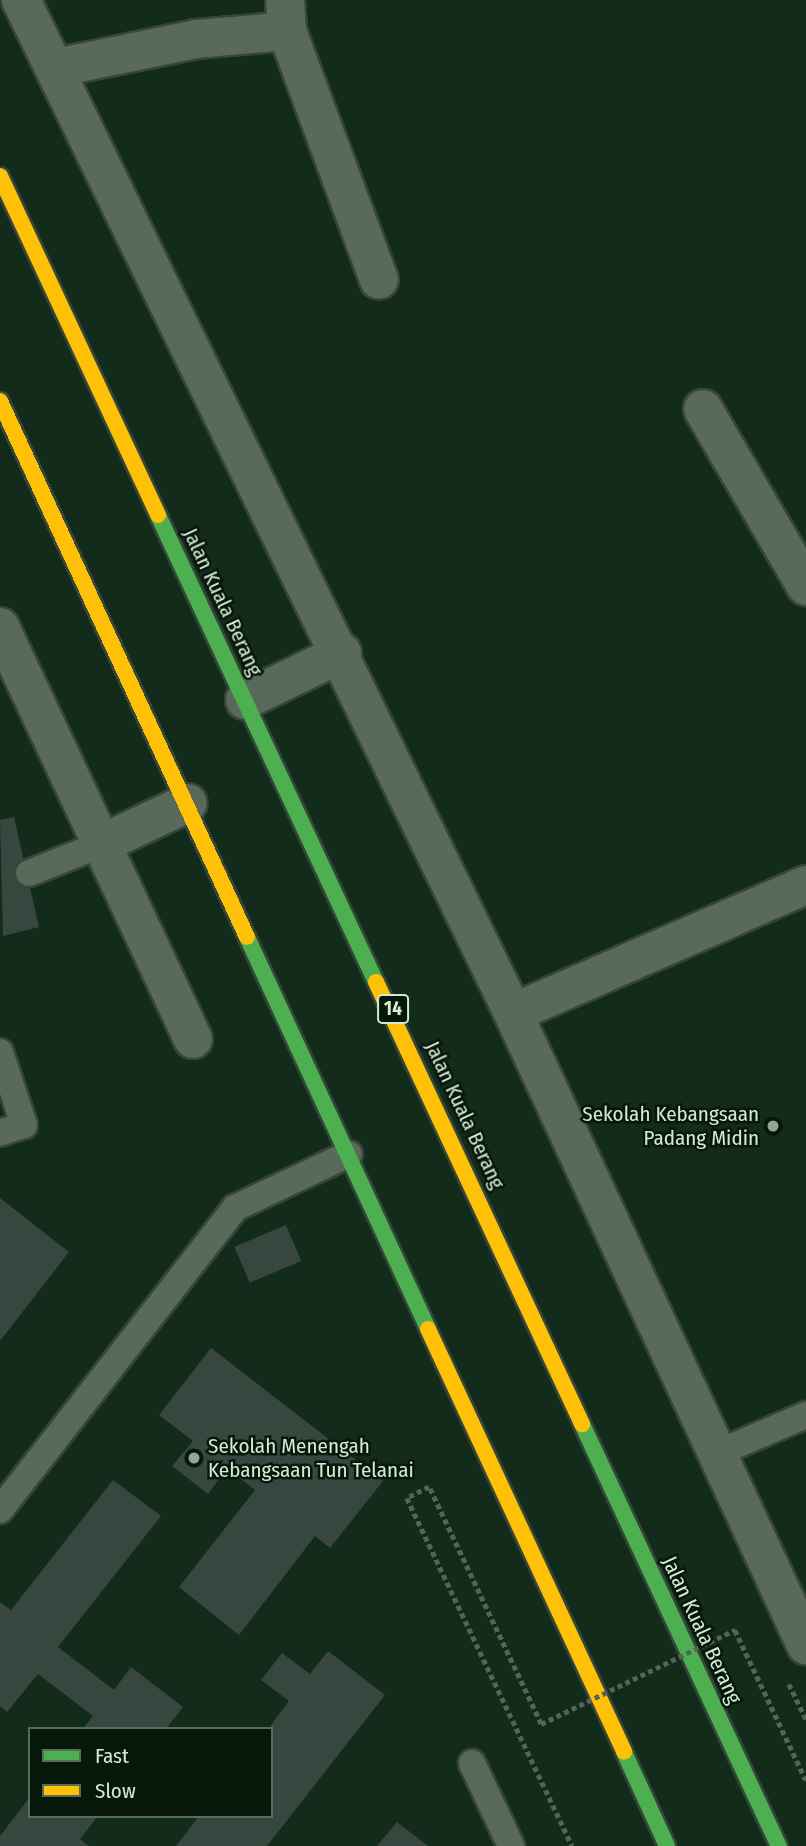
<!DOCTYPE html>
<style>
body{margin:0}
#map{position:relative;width:806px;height:1846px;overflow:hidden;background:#132b1a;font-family:"Fira Sans Condensed",sans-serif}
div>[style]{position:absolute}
.building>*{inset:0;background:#374740;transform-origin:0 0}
.path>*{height:4.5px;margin-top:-2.25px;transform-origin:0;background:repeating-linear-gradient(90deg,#546457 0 5px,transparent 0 8.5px)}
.roads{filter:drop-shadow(2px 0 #354638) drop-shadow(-2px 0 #354638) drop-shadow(0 2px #354638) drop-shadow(0 -2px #354638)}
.lane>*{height:26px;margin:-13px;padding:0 13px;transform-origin:13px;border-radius:13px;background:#59695b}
.street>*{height:38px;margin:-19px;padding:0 19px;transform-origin:19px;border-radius:19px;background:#59695b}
.fast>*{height:16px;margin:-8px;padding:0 8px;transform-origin:8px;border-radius:8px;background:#4caf50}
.slow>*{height:16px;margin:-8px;padding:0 8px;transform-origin:8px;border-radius:8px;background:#ffc107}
.path-bridge>*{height:4.5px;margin-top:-2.25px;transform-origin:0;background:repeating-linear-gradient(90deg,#546457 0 5px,transparent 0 8.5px)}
.dots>*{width:19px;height:19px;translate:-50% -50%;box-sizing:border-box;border:4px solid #07180a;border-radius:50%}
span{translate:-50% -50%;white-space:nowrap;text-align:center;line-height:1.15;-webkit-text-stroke:5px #07180a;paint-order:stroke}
.shield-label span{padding:2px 5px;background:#07180a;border:2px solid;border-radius:5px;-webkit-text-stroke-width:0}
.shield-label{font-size:19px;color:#d3ead6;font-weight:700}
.street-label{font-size:21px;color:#d3ead6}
.poi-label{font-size:21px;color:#d3ead6}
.right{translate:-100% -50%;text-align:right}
.left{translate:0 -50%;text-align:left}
.legend{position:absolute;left:28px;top:1727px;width:245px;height:91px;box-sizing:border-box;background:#07180a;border:2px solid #596c5c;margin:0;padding:9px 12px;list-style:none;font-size:21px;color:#d3ead6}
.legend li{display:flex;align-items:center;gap:14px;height:35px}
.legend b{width:35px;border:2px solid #596c5c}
</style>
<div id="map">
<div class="building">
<i style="clip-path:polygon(14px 817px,39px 927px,3px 936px,0 820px)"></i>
<i style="clip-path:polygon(0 1198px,69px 1252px,0 1341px)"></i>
<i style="left:286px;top:1225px;width:39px;height:56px;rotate:67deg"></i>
<i style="clip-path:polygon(211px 1348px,383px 1481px,330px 1548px,315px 1536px,239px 1635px,179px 1587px,255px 1490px,227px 1468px,208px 1494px,172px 1466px,193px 1441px,159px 1415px)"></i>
<i style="clip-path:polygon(113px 1480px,161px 1516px,58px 1647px,114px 1690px,131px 1667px,183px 1707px,166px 1729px,83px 1729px,93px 1716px,38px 1674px,7px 1712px,0 1706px,0 1602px,11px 1610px)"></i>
<i style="clip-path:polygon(328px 1651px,385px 1695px,267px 1846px,176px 1846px,199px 1816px,271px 1816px,268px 1729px,289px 1701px,261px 1680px,282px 1653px,310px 1674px)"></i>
<i style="clip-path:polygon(30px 1797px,30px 1816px,98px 1816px,80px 1839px,89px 1846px,0 1846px,0 1836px)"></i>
<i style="clip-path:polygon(397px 1822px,428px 1846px,377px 1846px)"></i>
</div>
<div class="path">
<i style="left:735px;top:1630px;width:166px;rotate:64.7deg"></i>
<i style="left:789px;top:1684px;width:39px;rotate:64deg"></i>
<i style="left:541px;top:1724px;width:262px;rotate:-115.3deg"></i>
<i style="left:429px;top:1487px;width:25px;rotate:153deg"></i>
<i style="left:407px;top:1498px;width:385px;rotate:64.6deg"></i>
</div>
<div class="roads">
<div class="lane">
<i style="left:29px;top:873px;width:75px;rotate:-21.8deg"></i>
<i style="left:0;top:1052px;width:77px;rotate:71.8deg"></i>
<i style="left:24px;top:1125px;width:25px;rotate:162deg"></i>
<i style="left:718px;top:1453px;width:96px;rotate:-23.4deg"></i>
<i style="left:0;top:1510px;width:383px;rotate:-52.1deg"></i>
<i style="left:235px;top:1208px;width:126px;rotate:-25.3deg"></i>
<i style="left:472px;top:1763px;width:92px;rotate:64.8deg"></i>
</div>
<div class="street">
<i style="left:21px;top:0;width:1126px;rotate:64.09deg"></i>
<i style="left:513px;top:1013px;width:697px;rotate:65.13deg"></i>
<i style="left:285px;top:0;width:31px;rotate:86deg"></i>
<i style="left:287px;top:31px;width:265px;rotate:69.7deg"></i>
<i style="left:55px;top:68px;width:144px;rotate:-11.6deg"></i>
<i style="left:196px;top:39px;width:91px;rotate:-5deg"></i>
<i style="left:703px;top:409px;width:205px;rotate:59.8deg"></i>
<i style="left:0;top:627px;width:455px;rotate:64.9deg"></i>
<i style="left:245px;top:700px;width:108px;rotate:-25.9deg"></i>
<i style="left:99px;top:845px;width:98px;rotate:-25.3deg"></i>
<i style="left:513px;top:1013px;width:320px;rotate:-23.6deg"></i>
</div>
<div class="fast">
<i style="left:158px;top:515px;width:515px;rotate:64.98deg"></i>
<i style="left:247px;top:937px;width:432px;rotate:65.2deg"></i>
<i style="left:582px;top:1424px;width:466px;rotate:65deg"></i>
<i style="left:624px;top:1752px;width:103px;rotate:65.4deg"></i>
</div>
<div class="slow">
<i style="left:0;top:176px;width:374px;rotate:65deg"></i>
<i style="left:0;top:401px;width:590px;rotate:65.26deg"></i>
<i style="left:376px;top:982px;width:488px;rotate:65deg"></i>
<i style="left:428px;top:1329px;width:466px;rotate:65.1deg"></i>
</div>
</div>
<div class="path-bridge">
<i style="left:541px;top:1724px;width:216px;rotate:-25.9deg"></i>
</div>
<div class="dots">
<i style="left:773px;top:1126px;background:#90a794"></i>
<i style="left:194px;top:1458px;background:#90a794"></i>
</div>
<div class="shield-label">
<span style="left:393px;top:1009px">14</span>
</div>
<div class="street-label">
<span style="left:223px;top:602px;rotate:65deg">Jalan Kuala Berang</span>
<span style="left:465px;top:1115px;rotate:65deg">Jalan Kuala Berang</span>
<span style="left:702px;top:1630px;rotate:65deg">Jalan Kuala Berang</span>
</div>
<div class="poi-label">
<span class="right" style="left:759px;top:1126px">Sekolah Kebangsaan<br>Padang Midin</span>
<span class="left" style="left:208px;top:1458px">Sekolah Menengah<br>Kebangsaan Tun Telanai</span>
</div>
<ul class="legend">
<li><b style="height:9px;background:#4caf50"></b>Fast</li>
<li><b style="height:9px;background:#ffc107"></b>Slow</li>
</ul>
</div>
